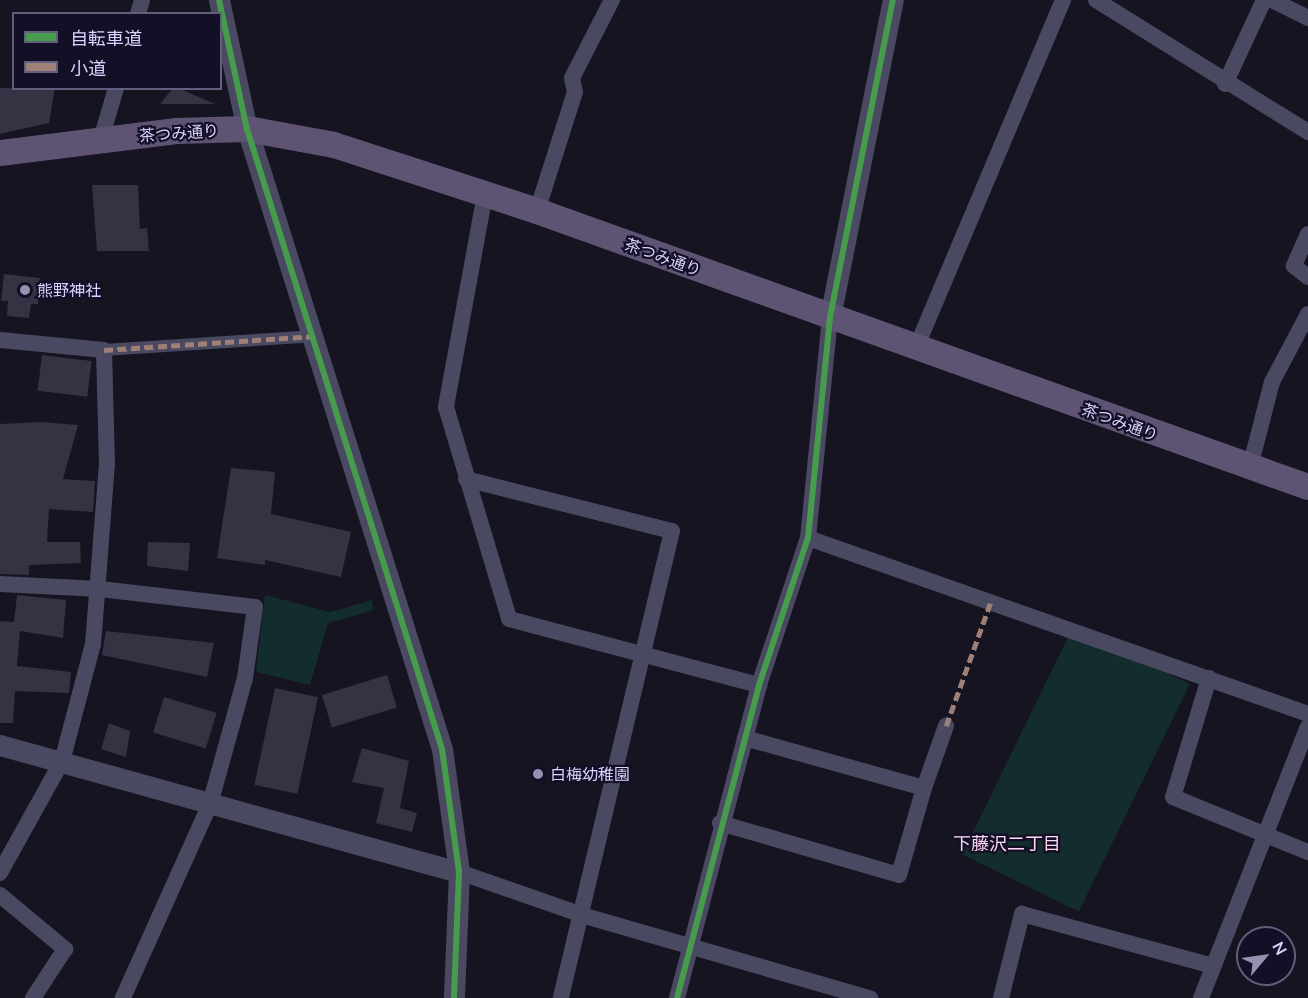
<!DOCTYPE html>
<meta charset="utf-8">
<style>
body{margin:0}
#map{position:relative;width:1308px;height:998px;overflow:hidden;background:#161421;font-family:Mulish,"Noto Sans JP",sans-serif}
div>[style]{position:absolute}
.green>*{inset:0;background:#132c2d;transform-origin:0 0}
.building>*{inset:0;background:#343243;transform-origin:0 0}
.pedestrian>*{height:12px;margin:-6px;padding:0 6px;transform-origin:6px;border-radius:6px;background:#4a4962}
.minor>*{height:16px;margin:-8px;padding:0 8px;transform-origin:8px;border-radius:8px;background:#4a4962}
.tertiary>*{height:21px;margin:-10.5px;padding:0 10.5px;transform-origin:10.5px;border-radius:10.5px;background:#4a4962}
.primary>*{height:26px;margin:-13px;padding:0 13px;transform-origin:13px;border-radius:13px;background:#5e5373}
.quiet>*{height:4.5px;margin-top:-2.25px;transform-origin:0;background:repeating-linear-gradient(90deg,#9e8076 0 9px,transparent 0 13.5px)}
.cycleway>*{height:6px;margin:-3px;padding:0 3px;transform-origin:3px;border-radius:3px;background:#469c4c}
.dots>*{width:16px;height:16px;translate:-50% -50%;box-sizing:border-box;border:3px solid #130f26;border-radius:50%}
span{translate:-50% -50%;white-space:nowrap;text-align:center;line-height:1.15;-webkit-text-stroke:4.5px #130f26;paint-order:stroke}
.street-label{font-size:16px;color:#d9d4ff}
.poi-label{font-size:16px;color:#d9d4ff}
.left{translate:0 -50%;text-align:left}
.neighbourhood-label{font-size:18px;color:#ffd6f0}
.legend{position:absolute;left:12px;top:12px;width:210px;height:78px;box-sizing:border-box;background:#130f26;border:2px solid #625e7d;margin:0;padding:8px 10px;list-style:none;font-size:18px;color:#d9d4ff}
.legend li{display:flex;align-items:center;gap:12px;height:30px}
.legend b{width:30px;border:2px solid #625e7d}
.north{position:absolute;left:1236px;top:926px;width:60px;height:60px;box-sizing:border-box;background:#130f26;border:2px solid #625e7d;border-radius:50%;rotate:61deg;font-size:16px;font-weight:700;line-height:24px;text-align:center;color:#d9d4ff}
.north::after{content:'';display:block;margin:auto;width:21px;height:27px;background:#9591b1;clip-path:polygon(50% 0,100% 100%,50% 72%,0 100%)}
</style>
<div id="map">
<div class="green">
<i style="clip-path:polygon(265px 595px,330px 612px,372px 600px,374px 610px,328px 623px,310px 685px,256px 672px)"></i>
<i style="left:1073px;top:627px;width:130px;height:253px;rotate:26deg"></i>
</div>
<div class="building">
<i style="clip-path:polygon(0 88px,55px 88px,49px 123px,0 134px)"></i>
<i style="clip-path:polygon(173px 88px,178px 88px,215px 104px,160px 104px)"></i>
<i style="clip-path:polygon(92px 185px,138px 185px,140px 229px,147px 228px,149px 251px,97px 251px)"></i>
<i style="clip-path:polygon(4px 274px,40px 278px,38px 304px,31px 304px,29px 318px,7px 316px,8px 301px,1px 301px)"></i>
<i style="left:42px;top:355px;width:50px;height:36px;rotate:7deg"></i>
<i style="clip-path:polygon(41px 422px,78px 425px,63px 479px,95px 481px,93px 512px,49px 509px,47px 542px,80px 542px,81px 563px,29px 565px,29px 575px,0 574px,0 424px)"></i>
<i style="clip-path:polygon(231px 468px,275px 472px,271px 514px,351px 532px,341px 577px,265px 560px,265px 565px,217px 558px)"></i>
<i style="clip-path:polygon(148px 542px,190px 543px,188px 571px,147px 566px)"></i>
<i style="clip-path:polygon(17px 595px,66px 600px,63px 638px,20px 631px,17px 666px,71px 672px,69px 693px,15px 691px,13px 723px,0 723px,0 621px,14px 622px)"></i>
<i style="clip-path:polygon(106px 631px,214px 643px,207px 677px,102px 655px)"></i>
<i style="left:387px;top:675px;width:34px;height:68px;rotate:73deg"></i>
<i style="left:275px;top:688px;width:44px;height:99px;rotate:12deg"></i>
<i style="left:164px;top:697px;width:55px;height:37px;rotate:17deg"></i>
<i style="clip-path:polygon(109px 723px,130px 731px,126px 757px,101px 749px)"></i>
<i style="clip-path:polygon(362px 748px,409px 761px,400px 808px,417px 813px,412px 832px,376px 823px,384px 788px,352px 782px)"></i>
</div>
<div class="pedestrian">
<i style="left:104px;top:350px;width:209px;rotate:-3.8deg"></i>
</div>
<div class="minor">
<i style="left:1096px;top:0;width:250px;rotate:31.9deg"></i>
<i style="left:1272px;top:0;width:40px;rotate:26.6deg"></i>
<i style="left:138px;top:14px;width:15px;rotate:-74deg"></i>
<i style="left:1225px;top:84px;width:93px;rotate:-65.1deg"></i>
<i style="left:101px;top:139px;width:53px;rotate:-73.6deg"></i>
<i style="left:485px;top:194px;width:217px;rotate:100.4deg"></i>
<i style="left:446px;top:407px;width:221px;rotate:73.4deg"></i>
<i style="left:509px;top:619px;width:259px;rotate:14.8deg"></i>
<i style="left:537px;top:211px;width:125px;rotate:-72.3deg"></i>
<i style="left:575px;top:92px;width:14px;rotate:-102deg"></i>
<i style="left:572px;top:78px;width:88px;rotate:-62.9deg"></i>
<i style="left:1308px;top:234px;width:35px;rotate:114deg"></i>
<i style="left:1294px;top:266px;width:18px;rotate:38deg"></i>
<i style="left:0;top:340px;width:104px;rotate:5.5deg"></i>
<i style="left:104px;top:350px;width:113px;rotate:88.5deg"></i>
<i style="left:107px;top:463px;width:182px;rotate:94.4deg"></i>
<i style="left:93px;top:644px;width:121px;rotate:104.8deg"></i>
<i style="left:62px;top:761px;width:128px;rotate:119deg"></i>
<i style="left:916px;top:348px;width:378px;rotate:-67.1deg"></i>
<i style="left:1250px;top:467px;width:88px;rotate:-75.5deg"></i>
<i style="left:1272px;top:382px;width:77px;rotate:-62.1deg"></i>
<i style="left:466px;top:479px;width:212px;rotate:14.2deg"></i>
<i style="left:672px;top:531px;width:480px;rotate:103.4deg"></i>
<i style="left:808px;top:538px;width:530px;rotate:19.39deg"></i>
<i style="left:0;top:584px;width:100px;rotate:2.9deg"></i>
<i style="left:100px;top:589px;width:156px;rotate:6.6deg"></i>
<i style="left:255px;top:607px;width:72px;rotate:98deg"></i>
<i style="left:245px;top:678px;width:131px;rotate:105.5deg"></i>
<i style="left:210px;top:804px;width:213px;rotate:114.2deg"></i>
<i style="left:1209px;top:678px;width:124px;rotate:106.8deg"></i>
<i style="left:1173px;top:797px;width:146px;rotate:22.2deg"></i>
<i style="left:924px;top:788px;width:66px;rotate:-70.5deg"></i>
<i style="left:720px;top:823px;width:186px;rotate:16.2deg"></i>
<i style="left:899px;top:875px;width:91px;rotate:-74deg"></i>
<i style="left:924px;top:788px;width:186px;rotate:-164.4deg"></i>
<i style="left:459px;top:872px;width:133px;rotate:19.2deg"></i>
<i style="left:585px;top:916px;width:297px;rotate:16.1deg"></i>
<i style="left:0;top:895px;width:85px;rotate:39.7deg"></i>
<i style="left:65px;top:949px;width:59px;rotate:123.1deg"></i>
<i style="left:677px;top:998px;width:324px;rotate:-75.3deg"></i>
<i style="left:759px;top:685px;width:155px;rotate:-71.6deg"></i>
<i style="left:808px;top:538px;width:222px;rotate:-84.3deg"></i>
<i style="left:1001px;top:998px;width:87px;rotate:-76deg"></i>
<i style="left:1022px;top:914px;width:198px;rotate:15.2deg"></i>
<i style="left:1201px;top:998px;width:291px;rotate:-68.5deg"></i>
</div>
<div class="tertiary">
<i style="left:219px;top:0;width:132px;rotate:77.8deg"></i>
<i style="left:247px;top:129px;width:650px;rotate:72.54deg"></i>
<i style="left:442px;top:749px;width:124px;rotate:82.1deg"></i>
<i style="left:459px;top:872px;width:126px;rotate:92.3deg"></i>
<i style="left:830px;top:317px;width:323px;rotate:-78.8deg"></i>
<i style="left:0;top:745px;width:476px;rotate:15.5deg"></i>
</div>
<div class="primary">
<i style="left:0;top:153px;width:178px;rotate:-7.1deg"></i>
<i style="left:177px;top:131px;width:70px;rotate:-1.6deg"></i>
<i style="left:247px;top:129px;width:88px;rotate:10.4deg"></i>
<i style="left:334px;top:145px;width:213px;rotate:18deg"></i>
<i style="left:537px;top:211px;width:819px;rotate:19.7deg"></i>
</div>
<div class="quiet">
<i style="left:104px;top:350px;width:209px;rotate:-3.8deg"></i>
<i style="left:946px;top:726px;width:133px;rotate:-70.2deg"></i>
</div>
<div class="cycleway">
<i style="left:219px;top:0;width:132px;rotate:77.8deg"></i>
<i style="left:247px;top:129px;width:650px;rotate:72.54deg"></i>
<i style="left:442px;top:749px;width:124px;rotate:82.1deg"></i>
<i style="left:459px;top:872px;width:126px;rotate:92.3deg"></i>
<i style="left:677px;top:998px;width:324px;rotate:-75.3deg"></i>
<i style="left:759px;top:685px;width:155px;rotate:-71.6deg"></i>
<i style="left:808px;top:538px;width:222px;rotate:-84.3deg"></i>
<i style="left:830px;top:317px;width:323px;rotate:-78.8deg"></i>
</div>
<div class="dots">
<i style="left:25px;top:290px;background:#9591b1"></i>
<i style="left:538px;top:774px;background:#9591b1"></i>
</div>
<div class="street-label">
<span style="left:179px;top:133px;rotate:-4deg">茶つみ通り</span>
<span style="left:663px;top:257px;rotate:20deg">茶つみ通り</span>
<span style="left:1120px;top:422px;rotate:20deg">茶つみ通り</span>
</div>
<div class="poi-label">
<span class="left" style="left:37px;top:290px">熊野神社</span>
<span class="left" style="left:550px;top:774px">白梅幼稚園</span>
</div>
<div class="neighbourhood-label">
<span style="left:1007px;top:844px">下藤沢二丁目</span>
</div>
<ul class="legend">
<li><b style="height:8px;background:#469c4c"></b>自転車道</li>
<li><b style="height:8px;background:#9e8076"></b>小道</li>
</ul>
<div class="north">N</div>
</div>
